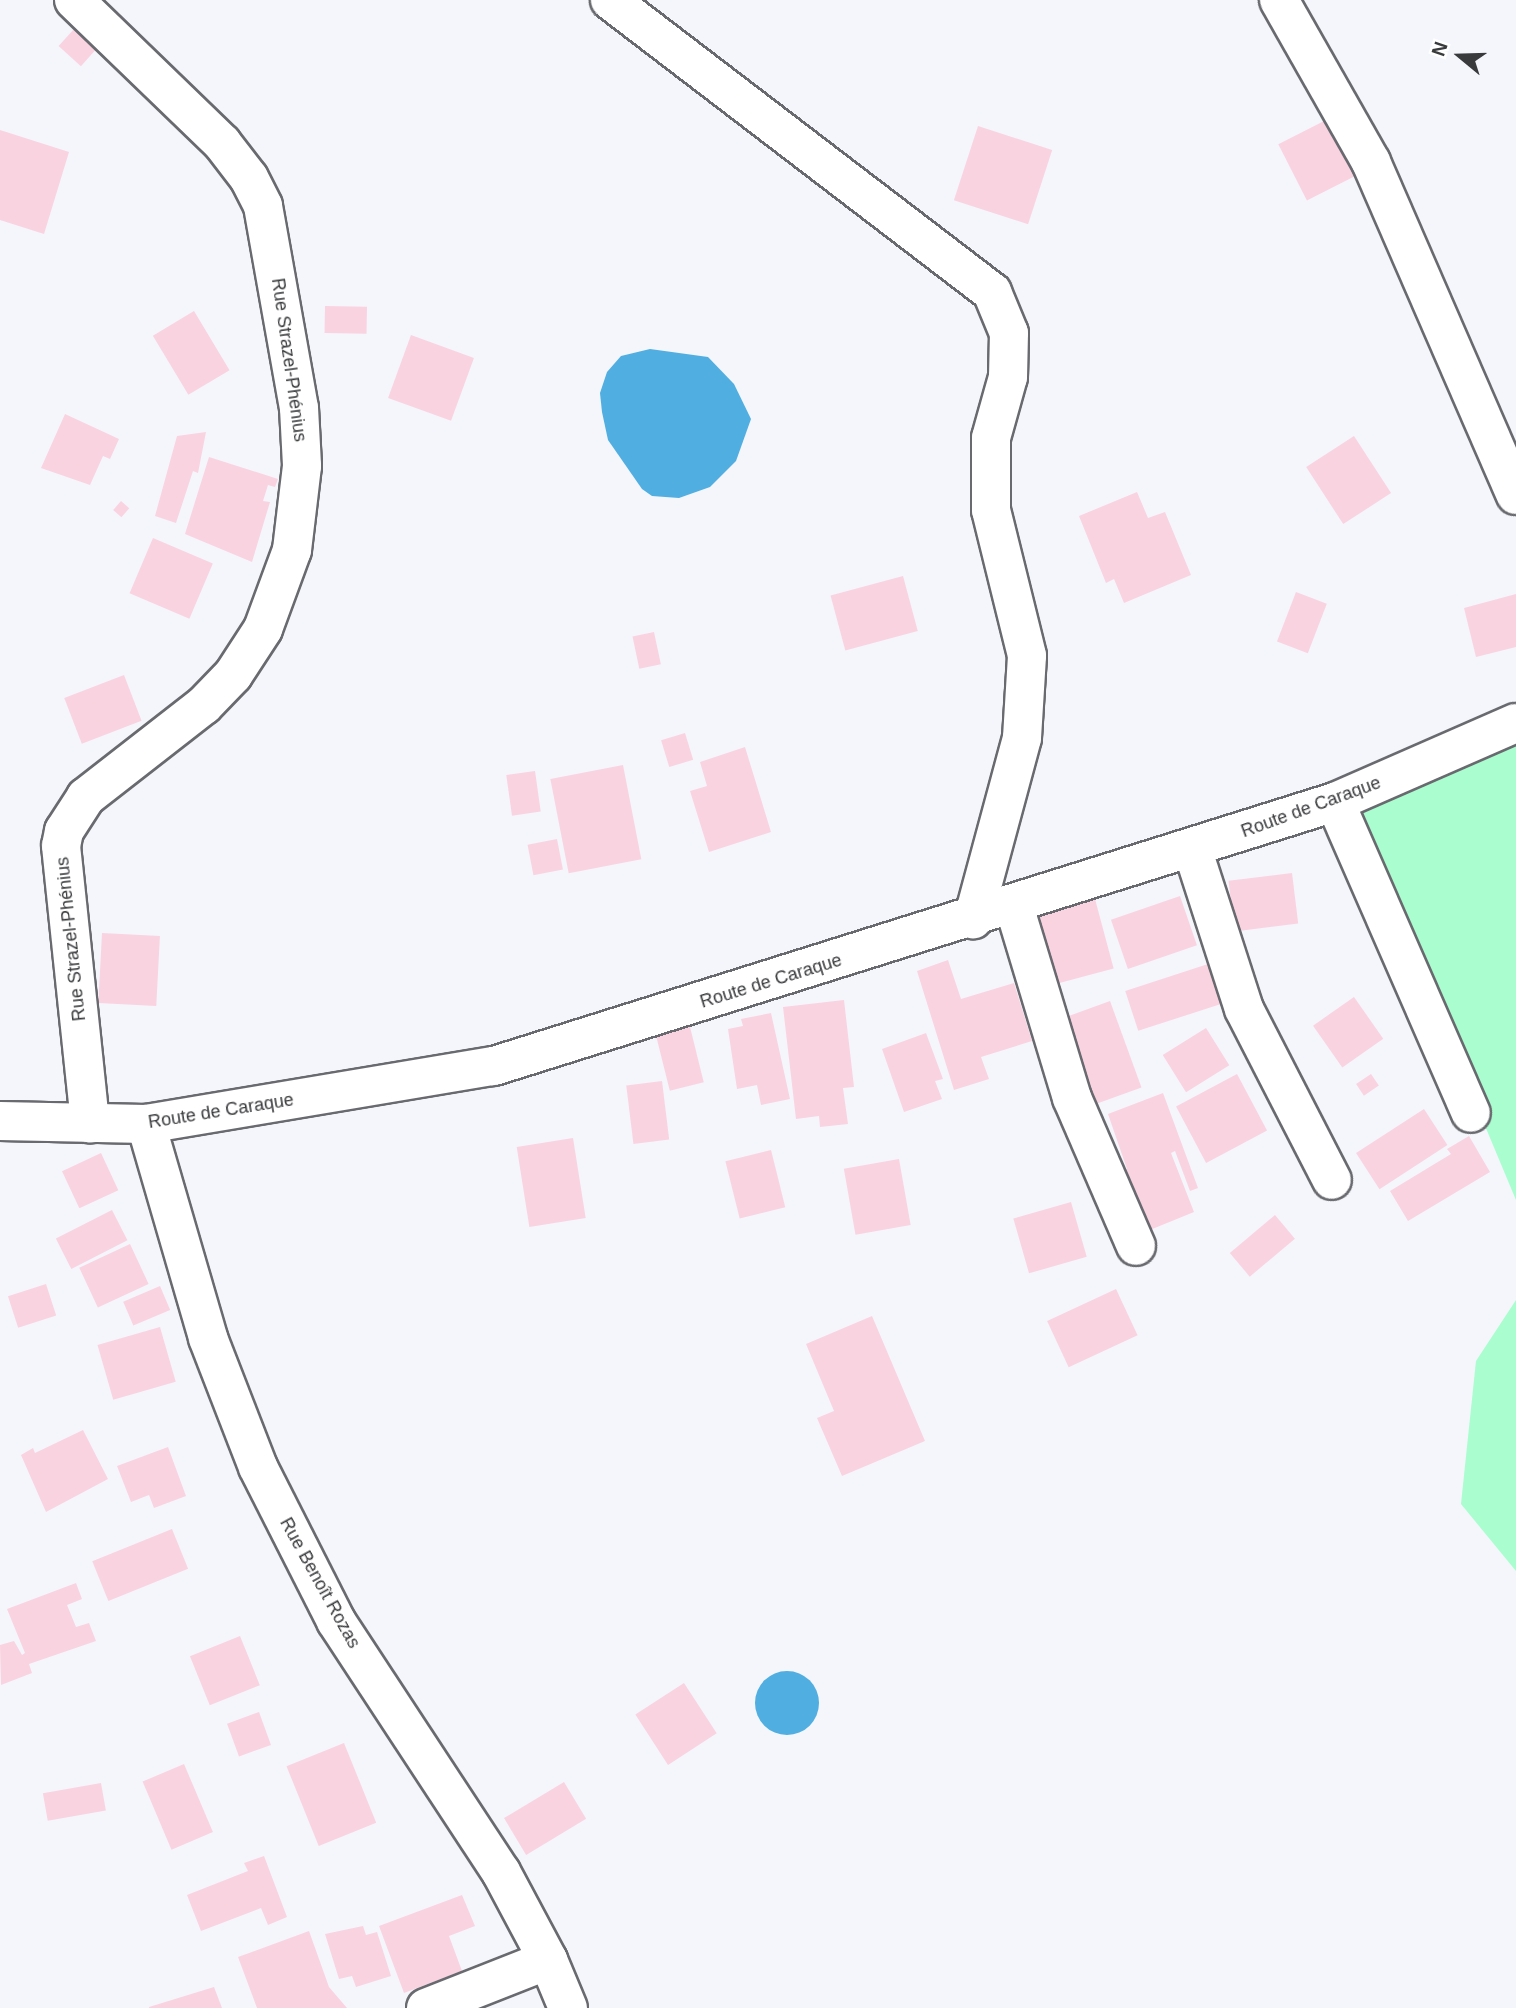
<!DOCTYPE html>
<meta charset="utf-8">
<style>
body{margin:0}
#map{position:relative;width:1516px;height:2008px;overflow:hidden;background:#f4f6fb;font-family:Arial,sans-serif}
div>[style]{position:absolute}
.green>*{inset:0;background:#a9fdce}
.water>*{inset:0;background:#50aee1}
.round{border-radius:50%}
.building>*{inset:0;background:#fad3e0;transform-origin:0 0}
.roads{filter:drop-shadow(2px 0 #696a6f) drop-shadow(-2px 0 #696a6f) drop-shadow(0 2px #696a6f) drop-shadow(0 -2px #696a6f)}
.minor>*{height:38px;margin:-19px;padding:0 19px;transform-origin:19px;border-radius:19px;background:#fff}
span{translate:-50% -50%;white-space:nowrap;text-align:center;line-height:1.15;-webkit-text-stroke:5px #fff;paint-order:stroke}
.street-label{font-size:18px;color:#393a3c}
.north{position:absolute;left:1425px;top:21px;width:70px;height:70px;-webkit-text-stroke:5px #fff;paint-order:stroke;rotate:289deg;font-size:19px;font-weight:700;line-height:28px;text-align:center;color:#393a3c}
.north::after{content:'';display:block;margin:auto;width:24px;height:32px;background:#393a3c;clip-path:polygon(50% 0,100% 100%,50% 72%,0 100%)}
</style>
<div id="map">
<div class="green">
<i style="clip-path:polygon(1516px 740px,1516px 1200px,1355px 815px)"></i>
<i style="clip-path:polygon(1516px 1300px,1516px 1571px,1461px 1504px,1476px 1361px)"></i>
</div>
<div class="water">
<i style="clip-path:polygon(650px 349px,708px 357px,734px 384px,751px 419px,736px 461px,710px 487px,679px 498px,652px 496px,642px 489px,608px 440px,602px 412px,600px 393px,607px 372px,621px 356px)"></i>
<i class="round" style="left:755px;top:1671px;width:64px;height:64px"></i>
</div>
<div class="building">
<i style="left:74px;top:29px;width:30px;height:23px;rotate:42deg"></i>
<i style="left:1330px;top:118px;width:63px;height:58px;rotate:63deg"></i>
<i style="left:978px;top:126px;width:78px;height:78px;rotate:18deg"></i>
<i style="clip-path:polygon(0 130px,69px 152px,44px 234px,0 220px)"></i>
<i style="left:325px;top:306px;width:42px;height:27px;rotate:1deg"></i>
<i style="left:194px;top:311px;width:69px;height:48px;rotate:59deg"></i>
<i style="left:411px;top:335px;width:67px;height:67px;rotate:20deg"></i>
<i style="clip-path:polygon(65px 414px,119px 439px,110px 459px,103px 456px,90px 485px,41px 468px)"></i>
<i style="clip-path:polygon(206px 432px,198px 473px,193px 471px,176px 523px,155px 516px,177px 436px)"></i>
<i style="left:1354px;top:436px;width:68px;height:57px;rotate:57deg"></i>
<i style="clip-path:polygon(209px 457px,278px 479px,275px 487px,268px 485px,263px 501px,270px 502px,252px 562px,185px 534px)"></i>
<i style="clip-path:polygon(1137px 492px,1148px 518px,1165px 512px,1191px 575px,1124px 603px,1114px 579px,1106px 583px,1079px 516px)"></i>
<i style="left:121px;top:501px;width:11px;height:12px;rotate:41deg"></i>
<i style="left:153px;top:538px;width:65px;height:60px;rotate:23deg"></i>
<i style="left:903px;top:576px;width:57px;height:75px;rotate:75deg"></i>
<i style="left:1296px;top:592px;width:33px;height:53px;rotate:21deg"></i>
<i style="clip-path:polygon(1516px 594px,1516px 647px,1476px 657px,1464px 608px)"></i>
<i style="left:654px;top:632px;width:33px;height:22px;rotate:78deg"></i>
<i style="left:124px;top:675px;width:49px;height:64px;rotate:69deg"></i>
<i style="left:685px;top:733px;width:28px;height:25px;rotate:73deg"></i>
<i style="clip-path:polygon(745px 747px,771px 832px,709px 852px,690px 791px,707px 786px,700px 762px)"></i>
<i style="left:623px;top:765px;width:96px;height:74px;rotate:79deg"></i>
<i style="left:535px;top:771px;width:41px;height:29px;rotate:82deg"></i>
<i style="left:557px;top:839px;width:31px;height:30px;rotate:79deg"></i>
<i style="left:1292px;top:873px;width:51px;height:64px;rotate:83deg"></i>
<i style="left:1180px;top:896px;width:52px;height:73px;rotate:71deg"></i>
<i style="left:1095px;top:899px;width:72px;height:61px;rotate:75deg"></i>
<i style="left:102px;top:933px;width:58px;height:70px;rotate:3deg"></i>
<i style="clip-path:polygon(948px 960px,961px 999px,1014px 983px,1032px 1041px,981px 1057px,989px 1079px,954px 1090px,917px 971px)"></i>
<i style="left:1208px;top:964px;width:42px;height:87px;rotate:72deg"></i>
<i style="left:1354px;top:997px;width:51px;height:50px;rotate:55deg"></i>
<i style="clip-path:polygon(844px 1000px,854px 1087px,843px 1088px,848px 1124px,820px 1127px,819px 1116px,796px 1119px,783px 1007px)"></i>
<i style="left:1110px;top:1001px;width:92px;height:53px;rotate:70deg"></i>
<i style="clip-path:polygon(771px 1013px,790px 1099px,761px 1105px,757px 1085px,737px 1089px,728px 1029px,743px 1026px,741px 1019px)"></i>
<i style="left:689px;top:1023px;width:61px;height:35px;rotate:76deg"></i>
<i style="left:1206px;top:1028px;width:44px;height:51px;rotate:58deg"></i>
<i style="clip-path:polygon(926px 1033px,943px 1079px,935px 1081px,942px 1099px,904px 1112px,882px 1049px)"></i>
<i style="left:1237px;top:1074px;width:64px;height:69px;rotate:62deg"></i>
<i style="left:1371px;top:1074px;width:14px;height:18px;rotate:56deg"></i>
<i style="left:662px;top:1081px;width:59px;height:36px;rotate:83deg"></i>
<i style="clip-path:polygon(1163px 1093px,1198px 1188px,1190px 1191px,1175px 1151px,1171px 1153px,1194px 1212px,1140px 1234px,1116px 1174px,1127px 1169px,1108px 1114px)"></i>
<i style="left:1424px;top:1109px;width:43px;height:81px;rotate:57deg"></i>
<i style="clip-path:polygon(1469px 1136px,1490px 1172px,1408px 1221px,1390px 1191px,1451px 1154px,1447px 1149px)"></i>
<i style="left:573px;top:1138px;width:81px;height:57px;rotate:81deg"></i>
<i style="left:771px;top:1150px;width:59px;height:47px;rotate:76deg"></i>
<i style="left:101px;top:1153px;width:41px;height:43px;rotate:65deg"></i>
<i style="left:899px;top:1159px;width:67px;height:56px;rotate:80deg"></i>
<i style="left:1071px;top:1202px;width:57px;height:60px;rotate:74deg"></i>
<i style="left:112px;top:1210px;width:34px;height:63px;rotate:63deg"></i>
<i style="left:1275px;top:1215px;width:31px;height:59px;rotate:50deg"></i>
<i style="left:130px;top:1244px;width:44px;height:56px;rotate:65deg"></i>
<i style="left:46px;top:1284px;width:33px;height:40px;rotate:72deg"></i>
<i style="left:160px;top:1286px;width:26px;height:40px;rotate:67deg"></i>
<i style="left:1116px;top:1289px;width:51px;height:76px;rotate:65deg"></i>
<i style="clip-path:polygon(872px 1316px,925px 1441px,842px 1476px,817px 1418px,834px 1411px,806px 1344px)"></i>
<i style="left:160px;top:1327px;width:57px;height:65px;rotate:74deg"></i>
<i style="clip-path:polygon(83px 1430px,108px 1479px,46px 1512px,21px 1455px,33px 1448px,35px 1453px)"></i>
<i style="clip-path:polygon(168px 1447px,186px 1496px,154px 1508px,149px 1495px,131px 1502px,117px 1466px)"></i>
<i style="left:172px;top:1529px;width:43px;height:86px;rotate:68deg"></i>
<i style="clip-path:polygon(76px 1583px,82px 1599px,67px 1605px,76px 1627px,89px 1623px,96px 1641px,29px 1664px,32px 1673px,1px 1685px,0 1645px,14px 1641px,22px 1655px,25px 1653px,7px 1609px)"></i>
<i style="left:240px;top:1636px;width:53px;height:54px;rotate:68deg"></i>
<i style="left:684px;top:1683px;width:60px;height:58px;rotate:57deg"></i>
<i style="left:259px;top:1712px;width:35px;height:34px;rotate:70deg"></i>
<i style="left:344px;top:1743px;width:86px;height:62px;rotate:68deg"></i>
<i style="left:184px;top:1764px;width:74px;height:45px;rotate:67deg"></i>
<i style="left:564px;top:1782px;width:43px;height:70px;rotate:59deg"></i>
<i style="left:101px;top:1783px;width:28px;height:59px;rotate:80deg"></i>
<i style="clip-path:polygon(264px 1856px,287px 1917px,268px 1925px,261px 1908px,201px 1931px,187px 1895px,248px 1871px,244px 1863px)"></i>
<i style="clip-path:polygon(462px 1895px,475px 1926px,449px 1936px,462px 1971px,404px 1993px,379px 1926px)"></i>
<i style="clip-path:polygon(363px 1926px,366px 1935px,377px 1932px,391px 1976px,356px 1987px,352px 1976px,339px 1979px,325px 1934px)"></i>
<i style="clip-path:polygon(309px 1931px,329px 1987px,347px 2008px,257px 2008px,238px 1957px)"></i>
<i style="clip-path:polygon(214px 1987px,222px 2008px,149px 2008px,149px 2007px)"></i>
</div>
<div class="roads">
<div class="minor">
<i style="left:74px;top:0;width:206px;rotate:44deg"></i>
<i style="left:222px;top:143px;width:44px;rotate:52.4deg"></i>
<i style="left:249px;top:178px;width:31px;rotate:63deg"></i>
<i style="left:263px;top:206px;width:205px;rotate:79.9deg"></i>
<i style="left:299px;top:408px;width:58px;rotate:87deg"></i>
<i style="left:302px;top:466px;width:85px;rotate:96.8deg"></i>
<i style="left:292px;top:550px;width:84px;rotate:110.2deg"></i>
<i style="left:263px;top:629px;width:55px;rotate:123.1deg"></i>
<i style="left:233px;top:675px;width:42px;rotate:134deg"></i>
<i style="left:204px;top:705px;width:150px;rotate:142.1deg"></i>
<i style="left:86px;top:797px;width:40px;rotate:122.9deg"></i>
<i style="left:64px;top:831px;width:15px;rotate:101deg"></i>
<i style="left:61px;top:846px;width:279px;rotate:84deg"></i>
<i style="left:610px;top:0;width:481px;rotate:37.4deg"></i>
<i style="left:992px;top:292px;width:44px;rotate:67.5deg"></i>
<i style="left:1009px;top:333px;width:44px;rotate:91.3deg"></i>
<i style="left:1008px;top:377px;width:63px;rotate:105.6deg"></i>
<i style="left:991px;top:438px;width:72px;rotate:90deg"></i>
<i style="left:991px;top:510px;width:150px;rotate:76.1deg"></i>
<i style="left:1027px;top:656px;width:82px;rotate:93.5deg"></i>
<i style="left:1022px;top:738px;width:188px;rotate:105.1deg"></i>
<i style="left:1279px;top:0;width:186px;rotate:60.4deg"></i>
<i style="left:1371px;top:162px;width:363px;rotate:66.5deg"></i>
<i style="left:1335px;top:802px;width:339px;rotate:66.4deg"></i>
<i style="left:1192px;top:848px;width:169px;rotate:72.1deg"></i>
<i style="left:1244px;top:1009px;width:192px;rotate:62.8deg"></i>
<i style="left:1014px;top:906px;width:201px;rotate:73.2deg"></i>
<i style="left:1072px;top:1098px;width:161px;rotate:66.6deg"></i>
<i style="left:0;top:1121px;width:146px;rotate:1.2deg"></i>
<i style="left:146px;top:1124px;width:353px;rotate:-9.5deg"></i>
<i style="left:494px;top:1066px;width:881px;rotate:-17.43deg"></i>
<i style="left:1335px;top:802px;width:197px;rotate:-23.6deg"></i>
<i style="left:146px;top:1124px;width:223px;rotate:73.8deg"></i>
<i style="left:208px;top:1338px;width:138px;rotate:68.8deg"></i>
<i style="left:258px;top:1467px;width:173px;rotate:63.1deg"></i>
<i style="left:336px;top:1621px;width:300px;rotate:56.7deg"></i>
<i style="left:501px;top:1872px;width:100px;rotate:61.9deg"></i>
<i style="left:548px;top:1960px;width:52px;rotate:67.4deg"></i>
<i style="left:426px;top:2008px;width:131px;rotate:-21.5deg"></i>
</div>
</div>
<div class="street-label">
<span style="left:289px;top:360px;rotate:82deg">Rue Strazel-Phénius</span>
<span style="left:1311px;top:807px;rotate:-20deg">Route de Caraque</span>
<span style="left:71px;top:939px;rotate:-96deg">Rue Strazel-Phénius</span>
<span style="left:771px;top:981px;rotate:-17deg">Route de Caraque</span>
<span style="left:221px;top:1111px;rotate:-9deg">Route de Caraque</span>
<span style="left:320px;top:1583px;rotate:61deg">Rue Benoît Rozas</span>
</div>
<div class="north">N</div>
</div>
